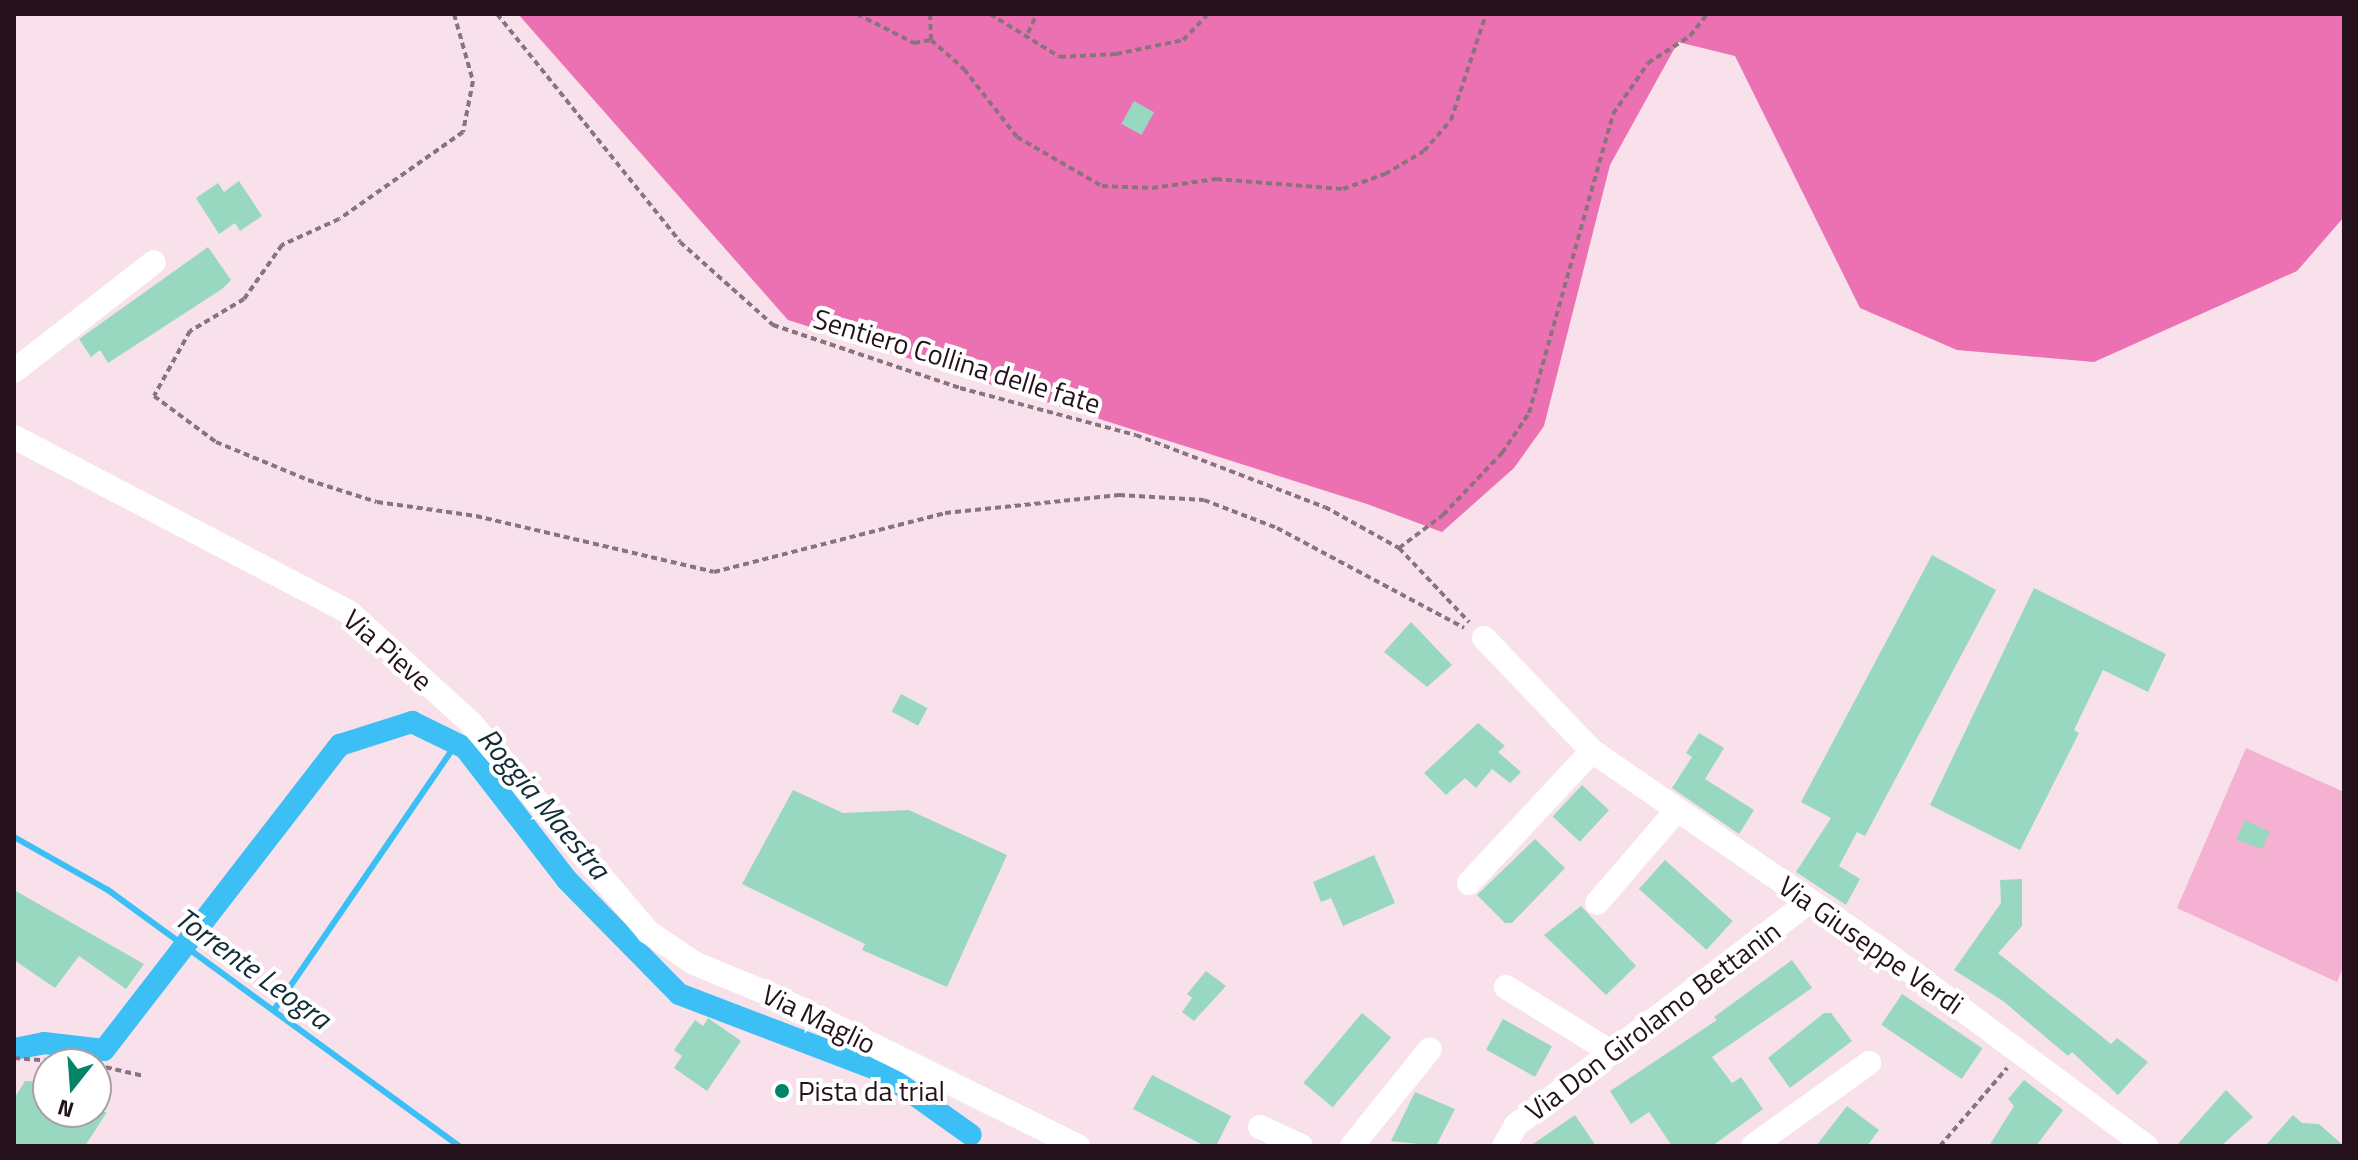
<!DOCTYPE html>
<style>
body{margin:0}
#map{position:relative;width:2358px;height:1160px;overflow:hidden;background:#f8e1eb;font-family:"Titillium Web",sans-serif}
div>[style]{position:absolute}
.green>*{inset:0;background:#f4b1d1}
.forest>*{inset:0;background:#ec71b2}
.stream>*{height:6px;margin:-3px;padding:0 3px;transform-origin:3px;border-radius:3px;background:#3bbff4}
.canal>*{height:22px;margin:-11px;padding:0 11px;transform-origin:11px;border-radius:11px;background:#3bbff4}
.building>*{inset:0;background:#98d8c0;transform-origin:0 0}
.path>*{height:4px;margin-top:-2px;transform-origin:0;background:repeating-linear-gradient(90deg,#89747e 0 6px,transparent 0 10px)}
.minor>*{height:24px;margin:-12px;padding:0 12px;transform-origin:12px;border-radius:12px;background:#fff}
.dots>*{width:22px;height:22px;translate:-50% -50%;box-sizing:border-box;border:4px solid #fff;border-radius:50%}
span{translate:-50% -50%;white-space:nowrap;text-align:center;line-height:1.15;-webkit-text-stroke:8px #fff;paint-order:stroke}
.street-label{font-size:28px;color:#25111b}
.poi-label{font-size:28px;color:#25111b}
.left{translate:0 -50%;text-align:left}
.water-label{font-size:30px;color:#122c38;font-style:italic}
.frame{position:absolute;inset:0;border:16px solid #25111b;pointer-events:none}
.north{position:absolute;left:32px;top:1048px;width:80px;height:80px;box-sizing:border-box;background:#fff;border:2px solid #a8a0a4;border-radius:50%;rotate:197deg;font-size:22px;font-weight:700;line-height:32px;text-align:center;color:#25111b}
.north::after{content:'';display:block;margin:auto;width:28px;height:36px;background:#028466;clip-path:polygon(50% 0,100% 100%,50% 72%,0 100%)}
</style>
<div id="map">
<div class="green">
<i style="clip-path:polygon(2246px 748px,2344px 792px,2344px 966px,2337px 982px,2177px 908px)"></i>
</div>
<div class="forest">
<i style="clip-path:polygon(518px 14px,2344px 14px,2344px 217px,2297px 271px,2094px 362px,1957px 350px,1860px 308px,1735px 56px,1678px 42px,1610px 165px,1544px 426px,1514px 468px,1442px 532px,1367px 504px,788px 320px)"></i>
</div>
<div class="stream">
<i style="left:14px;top:837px;width:108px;rotate:29.4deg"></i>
<i style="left:108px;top:890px;width:434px;rotate:36.1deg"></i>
<i style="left:274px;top:1010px;width:324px;rotate:-55.6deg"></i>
</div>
<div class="canal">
<i style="left:14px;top:1049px;width:31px;rotate:-11deg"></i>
<i style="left:44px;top:1043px;width:60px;rotate:6.7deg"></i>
<i style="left:104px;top:1050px;width:386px;rotate:-52.3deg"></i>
<i style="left:340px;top:745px;width:76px;rotate:-17.7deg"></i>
<i style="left:412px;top:722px;width:59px;rotate:26.1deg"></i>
<i style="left:465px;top:748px;width:167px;rotate:52.3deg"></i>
<i style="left:567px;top:880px;width:160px;rotate:45.5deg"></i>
<i style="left:679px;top:994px;width:216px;rotate:20.9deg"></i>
<i style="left:881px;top:1071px;width:110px;rotate:35.4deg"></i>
</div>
<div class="building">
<i style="left:1134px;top:101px;width:23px;height:26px;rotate:29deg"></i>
<i style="clip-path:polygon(239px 181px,262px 216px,240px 231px,235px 223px,219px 234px,196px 198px,218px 183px,224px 192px)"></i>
<i style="clip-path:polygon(208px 247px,231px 280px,222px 289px,108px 363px,100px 350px,91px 357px,79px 339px)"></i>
<i style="clip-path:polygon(1932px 555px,1996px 590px,1865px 836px,1857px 832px,1839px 866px,1860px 879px,1846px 905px,1796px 872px,1831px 818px,1801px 802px)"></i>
<i style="clip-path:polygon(2034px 588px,2166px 654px,2148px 692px,2103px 670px,2074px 730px,2079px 733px,2020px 850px,1930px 805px)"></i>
<i style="clip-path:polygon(1411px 622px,1452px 665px,1427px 687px,1384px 652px)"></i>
<i style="left:901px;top:694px;width:30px;height:20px;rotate:28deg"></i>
<i style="clip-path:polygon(1478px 723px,1505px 746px,1498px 752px,1521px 772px,1510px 783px,1492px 769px,1476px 788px,1465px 778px,1446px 795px,1424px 773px)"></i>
<i style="clip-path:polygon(1699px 733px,1724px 748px,1705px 779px,1754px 810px,1739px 834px,1672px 788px,1692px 757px,1686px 753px)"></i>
<i style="left:1582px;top:785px;width:37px;height:43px;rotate:43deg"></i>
<i style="clip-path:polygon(793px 790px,843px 813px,909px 810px,1007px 855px,947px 987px,862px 950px,865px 944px,742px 884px)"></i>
<i style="clip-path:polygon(2245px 820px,2270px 832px,2262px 849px,2236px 840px)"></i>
<i style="clip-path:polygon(1535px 839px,1565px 868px,1512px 923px,1505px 923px,1477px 895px)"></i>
<i style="clip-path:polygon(1374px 855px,1395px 903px,1343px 926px,1331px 898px,1321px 902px,1313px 882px)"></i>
<i style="left:1665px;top:860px;width:91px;height:39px;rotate:42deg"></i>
<i style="clip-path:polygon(2022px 879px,2022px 926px,1998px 953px,2111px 1044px,2117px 1038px,2148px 1062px,2118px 1095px,2072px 1052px,2068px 1056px,2003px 1001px,1954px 970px,2001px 903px,2000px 880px)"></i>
<i style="clip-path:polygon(14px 890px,144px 964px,126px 989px,79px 956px,55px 988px,14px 960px)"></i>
<i style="clip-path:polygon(1581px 906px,1636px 966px,1606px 995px,1544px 935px)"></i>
<i style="clip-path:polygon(1792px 960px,1812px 988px,1712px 1057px,1732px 1083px,1741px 1077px,1763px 1109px,1712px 1146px,1672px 1146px,1649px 1112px,1631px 1124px,1610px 1091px,1717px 1020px,1714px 1017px)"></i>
<i style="clip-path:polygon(1206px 971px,1226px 986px,1194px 1021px,1182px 1012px,1192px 998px,1187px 994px)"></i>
<i style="left:1902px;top:994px;width:97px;height:37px;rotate:34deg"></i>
<i style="left:1362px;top:1013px;width:38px;height:91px;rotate:40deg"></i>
<i style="clip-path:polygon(1824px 1013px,1831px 1013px,1852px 1041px,1790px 1088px,1768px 1058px)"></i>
<i style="clip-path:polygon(708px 1018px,741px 1041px,707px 1091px,674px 1068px,682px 1056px,674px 1050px,695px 1020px,703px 1026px)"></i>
<i style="left:1503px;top:1019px;width:56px;height:35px;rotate:29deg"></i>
<i style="clip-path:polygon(1152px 1075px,1231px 1116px,1216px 1146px,1205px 1146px,1133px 1109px)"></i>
<i style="clip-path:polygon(2024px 1080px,2063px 1110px,2036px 1146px,1989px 1146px,2014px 1106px,2008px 1099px)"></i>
<i style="clip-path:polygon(25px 1081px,48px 1082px,48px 1112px,107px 1112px,85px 1146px,14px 1146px,14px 1099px)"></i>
<i style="clip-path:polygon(2226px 1090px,2253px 1117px,2221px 1146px,2176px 1146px)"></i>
<i style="clip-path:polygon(1415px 1092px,1455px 1109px,1436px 1146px,1391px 1141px)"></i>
<i style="clip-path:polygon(1847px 1106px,1879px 1130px,1867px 1146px,1816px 1146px)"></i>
<i style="clip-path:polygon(1575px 1115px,1596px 1146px,1530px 1146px)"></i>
<i style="clip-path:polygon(2293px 1115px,2302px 1123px,2319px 1124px,2344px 1146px,2265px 1146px)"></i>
</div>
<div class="path">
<i style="left:454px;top:14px;width:70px;rotate:74.2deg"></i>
<i style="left:473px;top:81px;width:52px;rotate:101.1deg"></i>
<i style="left:463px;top:132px;width:151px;rotate:144.9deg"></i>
<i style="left:339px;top:219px;width:63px;rotate:155.5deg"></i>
<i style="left:282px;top:245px;width:66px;rotate:125.1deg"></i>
<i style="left:244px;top:299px;width:63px;rotate:149.3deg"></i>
<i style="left:190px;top:331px;width:74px;rotate:119deg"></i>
<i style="left:154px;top:396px;width:77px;rotate:36.6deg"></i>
<i style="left:216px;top:442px;width:100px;rotate:22.4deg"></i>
<i style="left:308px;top:480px;width:72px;rotate:17.7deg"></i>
<i style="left:377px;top:502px;width:100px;rotate:8deg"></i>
<i style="left:476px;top:516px;width:244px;rotate:13.2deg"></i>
<i style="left:714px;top:572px;width:238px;rotate:-14.3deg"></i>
<i style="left:945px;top:513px;width:175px;rotate:-5.9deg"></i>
<i style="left:1119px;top:495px;width:85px;rotate:3.4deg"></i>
<i style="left:1204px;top:500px;width:78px;rotate:21deg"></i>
<i style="left:1277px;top:528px;width:212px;rotate:28.1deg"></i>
<i style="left:497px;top:14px;width:292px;rotate:51.2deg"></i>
<i style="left:680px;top:242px;width:125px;rotate:41.7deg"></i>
<i style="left:773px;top:325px;width:197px;rotate:18.6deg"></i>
<i style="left:960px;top:388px;width:182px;rotate:15deg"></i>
<i style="left:1136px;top:435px;width:202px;rotate:20.9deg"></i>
<i style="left:1325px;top:507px;width:85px;rotate:29deg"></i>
<i style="left:1399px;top:548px;width:102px;rotate:46.6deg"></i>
<i style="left:857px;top:14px;width:64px;rotate:27deg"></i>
<i style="left:914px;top:43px;width:17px;rotate:-10deg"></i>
<i style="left:931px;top:40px;width:26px;rotate:-92deg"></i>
<i style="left:990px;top:14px;width:82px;rotate:31.6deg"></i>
<i style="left:1060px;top:57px;width:56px;rotate:-3.1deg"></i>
<i style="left:1116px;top:54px;width:68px;rotate:-11.8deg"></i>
<i style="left:1183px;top:40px;width:36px;rotate:-46deg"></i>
<i style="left:1028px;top:33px;width:21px;rotate:-65deg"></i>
<i style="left:931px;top:40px;width:44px;rotate:41.3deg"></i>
<i style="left:964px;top:69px;width:86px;rotate:52.1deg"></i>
<i style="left:1017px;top:137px;width:98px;rotate:30deg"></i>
<i style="left:1102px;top:186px;width:50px;rotate:2.3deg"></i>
<i style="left:1152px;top:188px;width:65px;rotate:-8deg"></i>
<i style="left:1216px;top:179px;width:127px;rotate:4.5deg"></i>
<i style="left:1343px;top:189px;width:45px;rotate:-19.7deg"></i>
<i style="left:1385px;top:174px;width:45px;rotate:-30.5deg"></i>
<i style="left:1424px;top:151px;width:41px;rotate:-48.9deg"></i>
<i style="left:1451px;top:120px;width:112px;rotate:-71.7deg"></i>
<i style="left:1399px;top:548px;width:55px;rotate:-36.9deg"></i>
<i style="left:1443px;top:515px;width:86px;rotate:-46.4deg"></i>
<i style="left:1502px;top:453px;width:48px;rotate:-56deg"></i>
<i style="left:1529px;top:413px;width:311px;rotate:-74.3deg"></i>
<i style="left:1613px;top:114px;width:62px;rotate:-55.5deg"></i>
<i style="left:1648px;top:63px;width:50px;rotate:-32.7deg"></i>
<i style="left:1690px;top:36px;width:28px;rotate:-52deg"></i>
<i style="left:14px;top:1058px;width:77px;rotate:4.5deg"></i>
<i style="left:96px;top:1065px;width:49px;rotate:12.9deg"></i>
<i style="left:1940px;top:1146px;width:103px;rotate:-49.3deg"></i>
</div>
<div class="minor">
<i style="left:14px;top:371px;width:177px;rotate:-37.9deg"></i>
<i style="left:14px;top:437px;width:379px;rotate:27.6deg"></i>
<i style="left:350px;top:613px;width:164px;rotate:42.3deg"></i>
<i style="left:471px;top:723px;width:274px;rotate:49.7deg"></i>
<i style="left:648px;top:932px;width:55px;rotate:34deg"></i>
<i style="left:694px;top:963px;width:89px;rotate:22.5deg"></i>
<i style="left:776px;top:997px;width:337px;rotate:26.3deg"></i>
<i style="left:1484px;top:638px;width:156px;rotate:46.3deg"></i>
<i style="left:1592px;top:751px;width:357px;rotate:34.5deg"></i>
<i style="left:1886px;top:953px;width:324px;rotate:36.6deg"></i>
<i style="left:1469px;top:883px;width:180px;rotate:-47deg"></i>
<i style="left:1597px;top:903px;width:123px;rotate:-49.3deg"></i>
<i style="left:1506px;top:987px;width:123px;rotate:31.8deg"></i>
<i style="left:1260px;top:1127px;width:45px;rotate:24.9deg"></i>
<i style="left:1352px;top:1146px;width:124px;rotate:-51.2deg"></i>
<i style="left:1504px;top:1146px;width:24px;rotate:-60deg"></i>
<i style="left:1516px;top:1125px;width:368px;rotate:-37.3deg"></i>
<i style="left:1753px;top:1146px;width:143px;rotate:-35.6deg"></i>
</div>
<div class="dots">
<i style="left:782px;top:1091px;background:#028466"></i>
</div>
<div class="street-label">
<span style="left:957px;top:361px;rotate:17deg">Sentiero Collina delle fate</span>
<span style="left:388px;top:650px;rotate:41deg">Via Pieve</span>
<span style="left:1871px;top:945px;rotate:35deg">Via Giuseppe Verdi</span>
<span style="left:819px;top:1019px;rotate:26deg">Via Maglio</span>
<span style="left:1653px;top:1021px;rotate:-37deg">Via Don Girolamo Bettanin</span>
</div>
<div class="poi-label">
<span class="left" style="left:798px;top:1091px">Pista da trial</span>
</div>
<div class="water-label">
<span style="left:544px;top:803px;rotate:50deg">Roggia Maestra</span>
<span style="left:253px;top:968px;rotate:36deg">Torrente Leogra</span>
</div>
<div class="frame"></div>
<div class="north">N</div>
</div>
